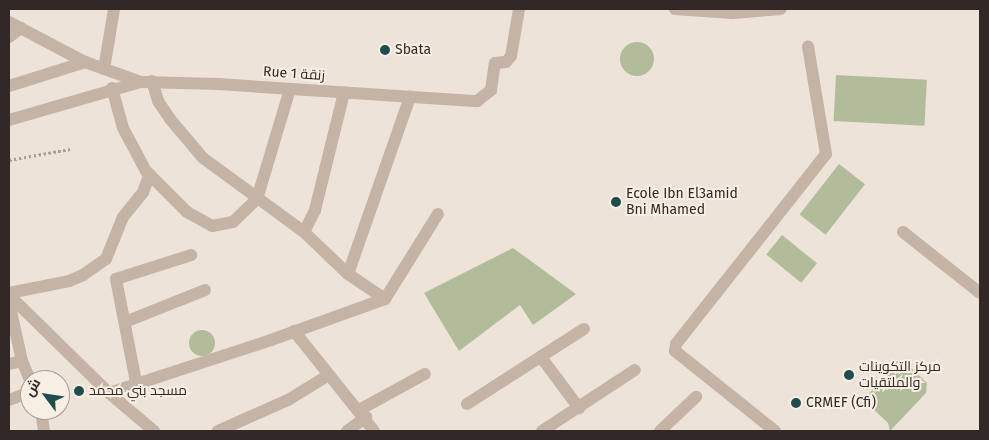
<!DOCTYPE html>
<meta charset="utf-8">
<style>
body{margin:0}
#map{position:relative;width:989px;height:440px;overflow:hidden;background:#eee3d8;font-family:"Fira Sans",Cairo,sans-serif}
div>[style]{position:absolute}
.green>*{inset:0;background:#b1bc9a;transform-origin:0 0}
.round{border-radius:50%}
.path>*{height:2.5px;margin-top:-1.25px;transform-origin:0;background:repeating-linear-gradient(90deg,#b09d90 0 2.5px,transparent 0 5px)}
.minor>*{height:12px;margin:-6px;padding:0 6px;transform-origin:6px;border-radius:6px;background:#c5b3a6}
.dots>*{width:14px;height:14px;translate:-50% -50%;box-sizing:border-box;border:2px solid #f7eee4;border-radius:50%}
span{translate:-50% -50%;white-space:nowrap;text-align:center;line-height:1.15;-webkit-text-stroke:4px #f7eee4;paint-order:stroke}
.poi-label{font-size:14px;color:#322926}
.left{translate:0 -50%;text-align:left}
.street-label{font-size:14px;color:#322926}
.frame{position:absolute;inset:0;border:10px solid #322926;pointer-events:none}
.north{position:absolute;left:20px;top:370px;width:50px;height:50px;box-sizing:border-box;background:#f7eee4;border:1px solid #a89f98;border-radius:50%;rotate:301deg;font-size:14px;font-weight:700;line-height:20px;text-align:center;color:#322926}
.north::after{content:'';display:block;margin:auto;width:18px;height:22px;background:#1f4d4f;clip-path:polygon(50% 0,100% 100%,50% 72%,0 100%)}
</style>
<div id="map">
<div class="green">
<i class="round" style="left:620px;top:42px;width:34px;height:34px"></i>
<i style="left:836px;top:75px;width:91px;height:46px;rotate:3deg"></i>
<i style="left:839px;top:164px;width:33px;height:64px;rotate:38deg"></i>
<i style="left:782px;top:235px;width:45px;height:25px;rotate:39deg"></i>
<i style="clip-path:polygon(513px 248px,576px 294px,533px 325px,520px 305px,459px 351px,424px 293px)"></i>
<i class="round" style="left:189px;top:330px;width:26px;height:26px"></i>
<i style="clip-path:polygon(896px 361px,904px 361px,927px 383px,926px 393px,890px 431px,888px 423px,871px 407px,859px 406px)"></i>
</div>
<div class="path">
<i style="left:9px;top:160px;width:62px;rotate:-10.2deg"></i>
</div>
<div class="minor">
<i style="left:675px;top:9px;width:58px;rotate:3.9deg"></i>
<i style="left:733px;top:13px;width:48px;rotate:-4.8deg"></i>
<i style="left:9px;top:22px;width:86px;rotate:27.8deg"></i>
<i style="left:85px;top:62px;width:59px;rotate:19.7deg"></i>
<i style="left:141px;top:82px;width:77px;rotate:1.5deg"></i>
<i style="left:218px;top:84px;width:260px;rotate:3.8deg"></i>
<i style="left:477px;top:101px;width:18px;rotate:-38deg"></i>
<i style="left:491px;top:90px;width:27px;rotate:-82deg"></i>
<i style="left:495px;top:63px;width:11px;rotate:-5deg"></i>
<i style="left:506px;top:62px;width:8px;rotate:-50deg"></i>
<i style="left:511px;top:56px;width:48px;rotate:-80.3deg"></i>
<i style="left:9px;top:37px;width:15px;rotate:-37deg"></i>
<i style="left:104px;top:69px;width:61px;rotate:-80.5deg"></i>
<i style="left:152px;top:81px;width:21px;rotate:73deg"></i>
<i style="left:158px;top:101px;width:22px;rotate:56deg"></i>
<i style="left:170px;top:119px;width:51px;rotate:49.8deg"></i>
<i style="left:203px;top:158px;width:125px;rotate:36.2deg"></i>
<i style="left:304px;top:232px;width:61px;rotate:43.7deg"></i>
<i style="left:348px;top:274px;width:45px;rotate:34deg"></i>
<i style="left:385px;top:299px;width:100px;rotate:-58.1deg"></i>
<i style="left:9px;top:86px;width:80px;rotate:-17.5deg"></i>
<i style="left:112px;top:88px;width:41px;rotate:74.6deg"></i>
<i style="left:123px;top:128px;width:49px;rotate:61.9deg"></i>
<i style="left:146px;top:171px;width:58px;rotate:45deg"></i>
<i style="left:187px;top:212px;width:29px;rotate:29deg"></i>
<i style="left:212px;top:226px;width:21px;rotate:-11deg"></i>
<i style="left:233px;top:222px;width:33px;rotate:-44deg"></i>
<i style="left:257px;top:199px;width:115px;rotate:-73.3deg"></i>
<i style="left:9px;top:120px;width:137px;rotate:-16.1deg"></i>
<i style="left:304px;top:232px;width:25px;rotate:-63deg"></i>
<i style="left:315px;top:210px;width:121px;rotate:-76.1deg"></i>
<i style="left:903px;top:232px;width:98px;rotate:38.4deg"></i>
<i style="left:348px;top:274px;width:188px;rotate:-70.7deg"></i>
<i style="left:9px;top:293px;width:61px;rotate:-11.3deg"></i>
<i style="left:69px;top:281px;width:15px;rotate:-23deg"></i>
<i style="left:83px;top:275px;width:28px;rotate:-35deg"></i>
<i style="left:106px;top:259px;width:45px;rotate:-68deg"></i>
<i style="left:123px;top:217px;width:32px;rotate:-51deg"></i>
<i style="left:143px;top:192px;width:19px;rotate:-69deg"></i>
<i style="left:9px;top:295px;width:140px;rotate:44.4deg"></i>
<i style="left:109px;top:393px;width:170px;rotate:-18.1deg"></i>
<i style="left:271px;top:340px;width:121px;rotate:-19.8deg"></i>
<i style="left:9px;top:302px;width:60px;rotate:77.6deg"></i>
<i style="left:22px;top:361px;width:21px;rotate:67deg"></i>
<i style="left:125px;top:322px;width:86px;rotate:-21.8deg"></i>
<i style="left:294px;top:331px;width:128px;rotate:51.3deg"></i>
<i style="left:541px;top:357px;width:64px;rotate:53.3deg"></i>
<i style="left:9px;top:364px;width:13px;rotate:-13deg"></i>
<i style="left:136px;top:382px;width:105px;rotate:-101deg"></i>
<i style="left:116px;top:279px;width:79px;rotate:-17.7deg"></i>
<i style="left:109px;top:393px;width:59px;rotate:40.2deg"></i>
<i style="left:9px;top:400px;width:22px;rotate:-21deg"></i>
<i style="left:467px;top:404px;width:139px;rotate:-32.7deg"></i>
<i style="left:41px;top:410px;width:21px;rotate:82deg"></i>
<i style="left:359px;top:410px;width:75px;rotate:-28.6deg"></i>
<i style="left:218px;top:431px;width:77px;rotate:-23.9deg"></i>
<i style="left:288px;top:400px;width:48px;rotate:-31.4deg"></i>
<i style="left:347px;top:431px;width:24px;rotate:-36deg"></i>
<i style="left:542px;top:431px;width:111px;rotate:-33.3deg"></i>
<i style="left:660px;top:431px;width:50px;rotate:-43.4deg"></i>
<i style="left:775px;top:431px;width:128px;rotate:-141.3deg"></i>
<i style="left:675px;top:351px;width:7px;rotate:-82deg"></i>
<i style="left:676px;top:344px;width:242px;rotate:-51.7deg"></i>
<i style="left:826px;top:154px;width:109px;rotate:-99.5deg"></i>
</div>
<div class="dots">
<i style="left:385px;top:50px;background:#1f4d4f"></i>
<i style="left:616px;top:202px;background:#1f4d4f"></i>
<i style="left:849px;top:375px;background:#1f4d4f"></i>
<i style="left:79px;top:391px;background:#1f4d4f"></i>
<i style="left:796px;top:403px;background:#1f4d4f"></i>
</div>
<div class="poi-label">
<span class="left" style="left:395px;top:50px">Sbata</span>
<span class="left" style="left:626px;top:202px">Ecole Ibn El3amid<br>Bni Mhamed</span>
<span class="left" style="left:859px;top:375px">مركز التكوينات<br>والملتقيات</span>
<span class="left" style="left:89px;top:391px">مسجد بني محمد</span>
<span class="left" style="left:806px;top:403px">CRMEF (Cfi)</span>
</div>
<div class="street-label">
<span style="left:294px;top:74px;rotate:4deg">Rue 1 زنقة</span>
</div>
<div class="frame"></div>
<div class="north">ش</div>
</div>
